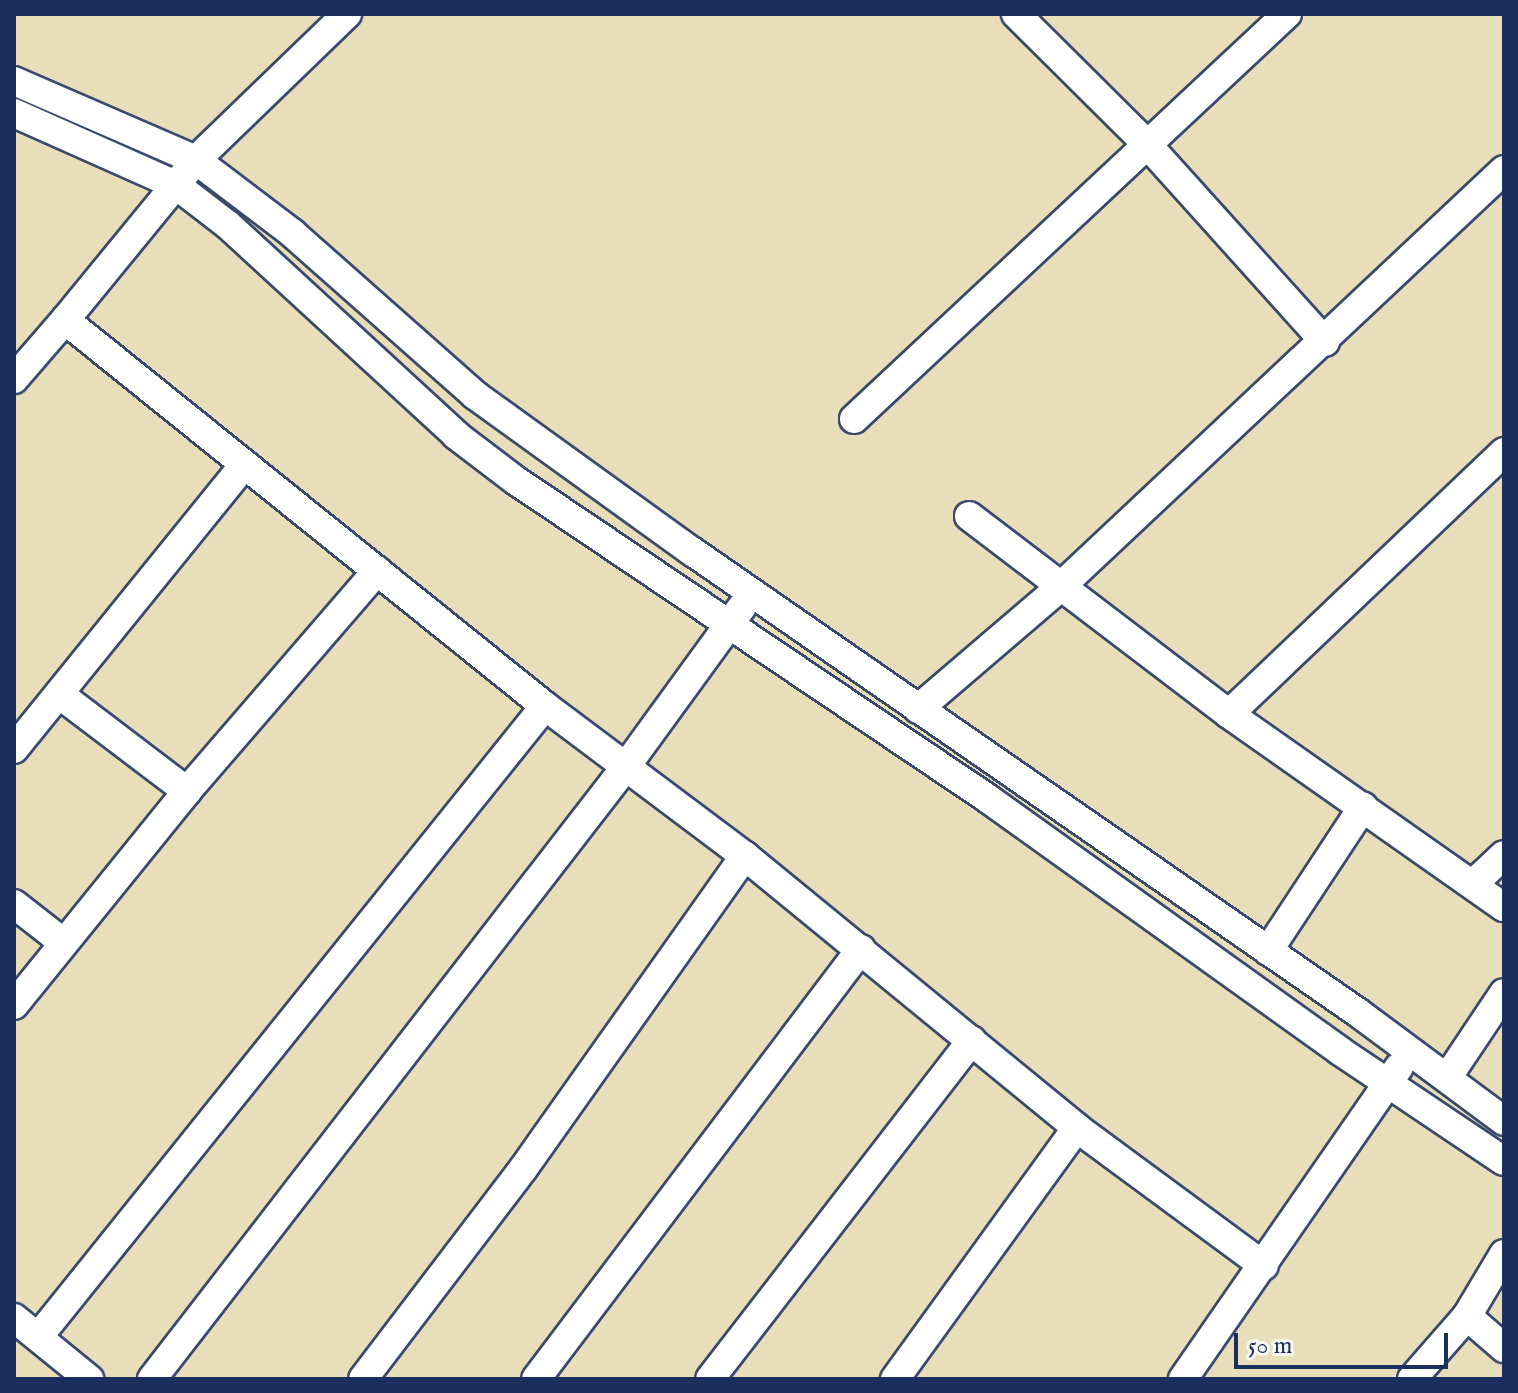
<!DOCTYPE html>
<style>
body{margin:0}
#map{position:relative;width:1518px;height:1393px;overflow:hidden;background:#e8deb9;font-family:"IM FELL English",serif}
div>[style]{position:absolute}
.roads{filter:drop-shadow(2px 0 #3a496c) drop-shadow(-2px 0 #3a496c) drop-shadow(0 2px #3a496c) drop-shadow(0 -2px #3a496c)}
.street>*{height:28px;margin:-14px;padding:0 14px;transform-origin:14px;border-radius:14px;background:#fff}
span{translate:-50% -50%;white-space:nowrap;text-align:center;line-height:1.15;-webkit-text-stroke:6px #f6f6f2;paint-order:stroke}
.frame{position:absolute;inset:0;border:16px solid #1b2f5e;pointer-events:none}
.scale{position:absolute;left:1234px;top:1333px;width:214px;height:36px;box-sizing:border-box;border:4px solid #1b2f5e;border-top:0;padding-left:10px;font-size:24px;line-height:28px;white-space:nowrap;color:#1b2f5e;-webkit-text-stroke:6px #f6f6f2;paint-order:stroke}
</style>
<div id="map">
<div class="roads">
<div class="street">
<i style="left:347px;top:14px;width:210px;rotate:136deg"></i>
<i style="left:196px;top:160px;width:207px;rotate:129.3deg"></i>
<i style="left:65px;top:320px;width:616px;rotate:38.81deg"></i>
<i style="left:545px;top:706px;width:250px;rotate:36.9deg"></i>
<i style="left:745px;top:856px;width:429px;rotate:39.3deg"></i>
<i style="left:1077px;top:1128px;width:232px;rotate:36.4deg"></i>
<i style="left:1016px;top:14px;width:182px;rotate:44.8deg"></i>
<i style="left:1145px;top:142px;width:269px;rotate:48deg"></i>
<i style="left:14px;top:81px;width:198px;rotate:23.5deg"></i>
<i style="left:196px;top:160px;width:121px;rotate:37.2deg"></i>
<i style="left:292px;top:233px;width:244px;rotate:41.5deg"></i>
<i style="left:475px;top:395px;width:269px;rotate:35.8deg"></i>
<i style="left:693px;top:552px;width:811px;rotate:34.71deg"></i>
<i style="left:1360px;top:1014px;width:179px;rotate:36.6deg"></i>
<i style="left:14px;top:113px;width:177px;rotate:24deg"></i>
<i style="left:176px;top:185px;width:66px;rotate:37.6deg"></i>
<i style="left:228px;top:225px;width:310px;rotate:42.6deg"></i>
<i style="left:456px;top:435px;width:74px;rotate:37.3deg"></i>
<i style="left:515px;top:480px;width:569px;rotate:33.97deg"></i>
<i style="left:987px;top:798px;width:434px;rotate:35.6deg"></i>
<i style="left:1340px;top:1051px;width:197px;rotate:33.9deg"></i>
<i style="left:14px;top:379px;width:78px;rotate:-49.2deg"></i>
<i style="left:854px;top:419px;width:593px;rotate:-43.09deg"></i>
<i style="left:969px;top:516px;width:327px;rotate:37.3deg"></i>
<i style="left:1229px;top:714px;width:336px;rotate:35.1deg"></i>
<i style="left:59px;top:694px;width:161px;rotate:37.2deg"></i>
<i style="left:918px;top:709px;width:184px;rotate:-40.6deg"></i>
<i style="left:1058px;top:589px;width:612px;rotate:-43.21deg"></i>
<i style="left:1229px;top:714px;width:380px;rotate:-43.6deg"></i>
<i style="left:14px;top:749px;width:365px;rotate:-51deg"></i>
<i style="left:1473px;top:884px;width:42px;rotate:-43.1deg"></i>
<i style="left:14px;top:904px;width:63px;rotate:38deg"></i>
<i style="left:1268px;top:951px;width:173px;rotate:-56.6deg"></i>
<i style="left:14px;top:1005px;width:275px;rotate:-51deg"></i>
<i style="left:187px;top:791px;width:291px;rotate:-49.2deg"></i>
<i style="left:1447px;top:1078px;width:102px;rotate:-56.2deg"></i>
<i style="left:1467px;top:1316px;width:49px;rotate:40.9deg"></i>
<i style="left:14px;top:1318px;width:97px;rotate:39.1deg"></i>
<i style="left:39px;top:1336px;width:808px;rotate:-51.23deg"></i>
<i style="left:152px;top:1379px;width:776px;rotate:-52.27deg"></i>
<i style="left:627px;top:765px;width:195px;rotate:-54deg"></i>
<i style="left:363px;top:1379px;width:264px;rotate:-52.7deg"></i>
<i style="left:523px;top:1169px;width:384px;rotate:-54.7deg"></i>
<i style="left:536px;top:1379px;width:539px;rotate:-52.92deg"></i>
<i style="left:710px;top:1379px;width:428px;rotate:-52.3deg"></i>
<i style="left:895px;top:1379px;width:310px;rotate:-54.1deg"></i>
<i style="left:1183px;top:1379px;width:379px;rotate:-55.3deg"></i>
<i style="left:1412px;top:1379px;width:84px;rotate:-48.9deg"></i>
<i style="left:1467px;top:1316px;width:72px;rotate:-59.2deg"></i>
</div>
</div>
<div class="frame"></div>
<div class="scale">50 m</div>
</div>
